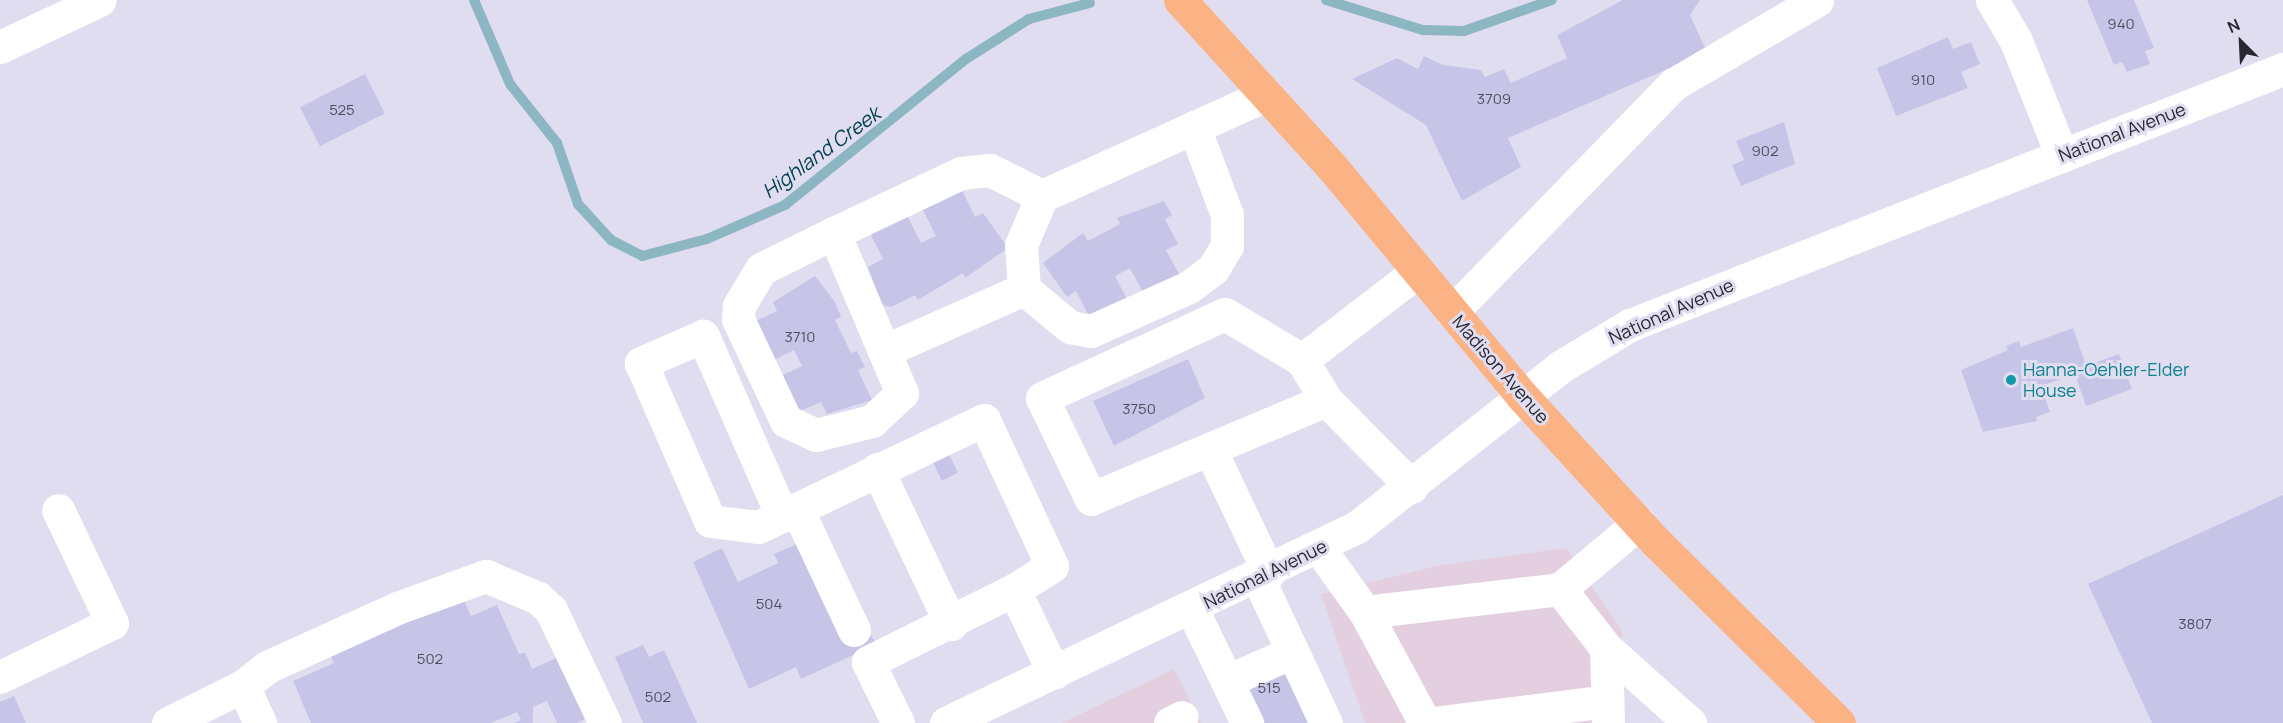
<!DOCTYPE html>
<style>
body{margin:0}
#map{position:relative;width:2283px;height:723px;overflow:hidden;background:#e1ddf1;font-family:Manrope,sans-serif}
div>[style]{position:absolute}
.commercial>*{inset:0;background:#e3cfdf}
.stream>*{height:10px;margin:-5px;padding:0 5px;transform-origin:5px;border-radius:5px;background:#8db6c3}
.building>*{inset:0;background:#c6c5e8;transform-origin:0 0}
.minor>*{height:33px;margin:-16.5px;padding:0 16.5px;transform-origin:16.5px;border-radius:16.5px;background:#fff}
.major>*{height:33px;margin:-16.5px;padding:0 16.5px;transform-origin:16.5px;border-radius:16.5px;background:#fbb385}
.dots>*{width:16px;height:16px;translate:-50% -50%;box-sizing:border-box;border:3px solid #e1ddf1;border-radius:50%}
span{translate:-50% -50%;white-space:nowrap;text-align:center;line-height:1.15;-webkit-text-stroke:6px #e1ddf1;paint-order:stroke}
.number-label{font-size:15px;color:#504e5d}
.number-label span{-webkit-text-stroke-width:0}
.street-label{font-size:18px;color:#29272f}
.culture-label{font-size:18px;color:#0d838f}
.left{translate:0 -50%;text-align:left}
.water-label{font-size:20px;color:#034251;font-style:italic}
.north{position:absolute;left:2211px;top:12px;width:60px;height:60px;-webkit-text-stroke:4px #e1ddf1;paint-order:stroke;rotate:336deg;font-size:16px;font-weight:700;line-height:24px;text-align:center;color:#29272f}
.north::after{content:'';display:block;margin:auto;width:21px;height:27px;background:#29272f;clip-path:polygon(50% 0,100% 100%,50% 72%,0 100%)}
</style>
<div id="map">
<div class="commercial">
<i style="clip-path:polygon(1566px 548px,1622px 631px,1615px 723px,1365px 723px,1321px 594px,1441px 565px)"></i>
<i style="clip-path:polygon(1174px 669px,1201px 723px,1062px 723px)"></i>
</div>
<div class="stream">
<i style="left:474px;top:0;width:91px;rotate:66.8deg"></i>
<i style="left:510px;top:84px;width:75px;rotate:51.5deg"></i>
<i style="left:557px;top:143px;width:65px;rotate:71deg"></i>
<i style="left:578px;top:204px;width:49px;rotate:47.5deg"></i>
<i style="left:611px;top:240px;width:35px;rotate:27deg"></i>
<i style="left:642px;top:256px;width:67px;rotate:-14.7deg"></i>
<i style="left:707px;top:239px;width:85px;rotate:-23.6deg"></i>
<i style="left:785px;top:205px;width:233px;rotate:-38.9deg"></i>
<i style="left:966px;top:59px;width:75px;rotate:-32.4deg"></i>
<i style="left:1029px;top:19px;width:63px;rotate:-14.7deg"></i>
<i style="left:1326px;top:0;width:102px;rotate:17.2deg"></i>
<i style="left:1423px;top:30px;width:41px;rotate:1.4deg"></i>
<i style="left:1464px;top:31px;width:93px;rotate:-19.4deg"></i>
</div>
<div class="building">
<i style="clip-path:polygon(1623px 0,1700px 0,1690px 15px,1707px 52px,1508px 138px,1521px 167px,1462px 201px,1426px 125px,1352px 79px,1397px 58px,1418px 69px,1424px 56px,1443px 65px,1481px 70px,1485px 77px,1504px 69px,1511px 83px,1567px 58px,1557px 35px)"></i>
<i style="clip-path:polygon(2087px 0,2134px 0,2154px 48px,2145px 51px,2150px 64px,2127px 72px,2122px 62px,2114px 65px)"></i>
<i style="clip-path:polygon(1948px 37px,1953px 49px,1971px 42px,1980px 64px,1961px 72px,1968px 88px,1896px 116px,1877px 68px)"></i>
<i style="left:365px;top:74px;width:44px;height:73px;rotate:63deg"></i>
<i style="clip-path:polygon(1784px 122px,1795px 164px,1741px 186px,1732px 165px,1744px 160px,1736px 141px)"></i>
<i style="clip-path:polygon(958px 182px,975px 217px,983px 213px,1008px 248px,965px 278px,963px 273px,918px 300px,915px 295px,891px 307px,882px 305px,868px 267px,883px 259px,866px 225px,902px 206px,921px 243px,936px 236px,919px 202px)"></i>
<i style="clip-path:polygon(1164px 201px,1172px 215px,1165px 219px,1178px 244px,1166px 250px,1181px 278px,1145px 296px,1130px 268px,1115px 276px,1129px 303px,1092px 322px,1076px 291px,1067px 297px,1043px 263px,1083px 233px,1088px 241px,1120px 224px,1117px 218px)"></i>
<i style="clip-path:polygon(815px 276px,835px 302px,841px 317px,835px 320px,851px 353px,857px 351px,865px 367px,858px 370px,872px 400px,827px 414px,821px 402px,791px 415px,774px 379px,802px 366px,794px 350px,768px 363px,749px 324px,777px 311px,773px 302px)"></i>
<i style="clip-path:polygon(2073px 328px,2086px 366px,2119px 354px,2132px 389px,2086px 406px,2075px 374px,2041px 386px,2050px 412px,2036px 417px,2037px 421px,1983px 432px,1961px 370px,2008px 350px,2006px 346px,2019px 341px,2021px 347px)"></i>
<i style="clip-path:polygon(1188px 359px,1205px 398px,1114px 446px,1093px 401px)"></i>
<i style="left:944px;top:444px;width:32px;height:18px;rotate:64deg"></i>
<i style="clip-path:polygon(2283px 495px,2283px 723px,2152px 723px,2088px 584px)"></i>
<i style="clip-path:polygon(799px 543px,877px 644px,801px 679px,796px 667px,749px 689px,693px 562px,722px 548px,738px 582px,778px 563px,774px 554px)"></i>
<i style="clip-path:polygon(461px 594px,471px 616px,497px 605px,519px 654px,525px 652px,532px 669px,569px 652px,596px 714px,577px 723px,557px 723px,547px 701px,533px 707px,533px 723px,514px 723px,521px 720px,517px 712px,491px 723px,311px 723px,293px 681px,334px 663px,329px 653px)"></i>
<i style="clip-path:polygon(643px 645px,649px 657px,664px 650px,697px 723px,643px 723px,615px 657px)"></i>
<i style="clip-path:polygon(1282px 663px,1310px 723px,1261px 723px,1242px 681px)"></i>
<i style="clip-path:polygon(14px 696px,26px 723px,0 723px,0 702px)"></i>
</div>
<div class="minor">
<i style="left:1992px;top:0;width:48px;rotate:59.7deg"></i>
<i style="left:2016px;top:41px;width:124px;rotate:68.2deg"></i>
<i style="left:0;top:47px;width:110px;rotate:-25.2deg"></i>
<i style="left:834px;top:233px;width:174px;rotate:67deg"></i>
<i style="left:902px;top:393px;width:41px;rotate:137deg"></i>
<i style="left:872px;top:421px;width:58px;rotate:166deg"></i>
<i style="left:816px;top:435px;width:33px;rotate:-155deg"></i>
<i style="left:786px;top:421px;width:113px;rotate:-115.2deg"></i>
<i style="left:738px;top:319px;width:13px;rotate:-86deg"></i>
<i style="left:739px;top:306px;width:43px;rotate:-59.3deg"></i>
<i style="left:761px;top:269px;width:81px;rotate:-26.3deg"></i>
<i style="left:834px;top:233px;width:140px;rotate:-25.3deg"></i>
<i style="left:961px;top:173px;width:29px;rotate:-6deg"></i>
<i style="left:990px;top:170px;width:58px;rotate:26.6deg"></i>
<i style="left:1042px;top:196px;width:246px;rotate:-24.3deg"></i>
<i style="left:1024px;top:289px;width:44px;rotate:-93.9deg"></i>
<i style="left:1021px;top:245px;width:53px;rotate:-66.8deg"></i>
<i style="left:1452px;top:312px;width:318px;rotate:-45.8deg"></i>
<i style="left:1674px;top:84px;width:166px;rotate:-30.4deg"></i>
<i style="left:884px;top:351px;width:153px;rotate:-23.9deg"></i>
<i style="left:1024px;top:289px;width:60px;rotate:39.6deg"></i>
<i style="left:1070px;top:327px;width:21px;rotate:11deg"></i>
<i style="left:1091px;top:331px;width:107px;rotate:-24.2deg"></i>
<i style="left:1189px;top:287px;width:30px;rotate:-37deg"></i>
<i style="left:1213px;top:269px;width:27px;rotate:-59deg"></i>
<i style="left:1227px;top:246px;width:31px;rotate:-90deg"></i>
<i style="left:1227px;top:215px;width:94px;rotate:-110.6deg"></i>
<i style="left:1302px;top:360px;width:47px;rotate:59deg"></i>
<i style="left:1326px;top:400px;width:255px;rotate:157.2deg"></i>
<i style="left:1091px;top:499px;width:112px;rotate:-115.9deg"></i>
<i style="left:1042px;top:398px;width:201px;rotate:-24.7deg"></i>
<i style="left:1225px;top:314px;width:90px;rotate:30.9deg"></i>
<i style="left:1302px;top:360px;width:146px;rotate:-37.5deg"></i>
<i style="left:1326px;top:400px;width:122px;rotate:45.3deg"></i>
<i style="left:1210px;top:449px;width:137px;rotate:64.6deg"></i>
<i style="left:877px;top:469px;width:172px;rotate:64.5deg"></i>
<i style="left:782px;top:516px;width:197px;rotate:-113.7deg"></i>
<i style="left:703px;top:336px;width:68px;rotate:156.5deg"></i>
<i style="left:641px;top:363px;width:172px;rotate:66.4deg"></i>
<i style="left:710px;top:521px;width:48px;rotate:7.1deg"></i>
<i style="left:758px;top:527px;width:26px;rotate:-25deg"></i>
<i style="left:782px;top:516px;width:17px;rotate:-25deg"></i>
<i style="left:1319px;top:548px;width:79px;rotate:54.3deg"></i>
<i style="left:1365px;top:612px;width:196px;rotate:-6.7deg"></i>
<i style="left:1258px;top:578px;width:160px;rotate:64.9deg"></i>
<i style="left:1192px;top:609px;width:127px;rotate:64.2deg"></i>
<i style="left:1365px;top:612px;width:126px;rotate:61.6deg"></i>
<i style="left:854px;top:630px;width:134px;rotate:-115.2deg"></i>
<i style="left:797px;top:509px;width:207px;rotate:-25.5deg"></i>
<i style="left:984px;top:420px;width:161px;rotate:65deg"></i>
<i style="left:1052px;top:566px;width:45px;rotate:147.7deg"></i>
<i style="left:1606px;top:648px;width:113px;rotate:41.8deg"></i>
<i style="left:0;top:677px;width:124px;rotate:-25.7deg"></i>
<i style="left:112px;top:623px;width:125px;rotate:-115.5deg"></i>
<i style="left:1227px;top:681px;width:71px;rotate:-24deg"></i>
<i style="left:243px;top:686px;width:31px;rotate:-38deg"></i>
<i style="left:267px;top:667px;width:143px;rotate:-24.4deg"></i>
<i style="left:397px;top:608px;width:95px;rotate:-19.8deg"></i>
<i style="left:486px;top:576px;width:56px;rotate:22.9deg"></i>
<i style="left:538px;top:598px;width:18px;rotate:43deg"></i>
<i style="left:551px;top:610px;width:125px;rotate:64.5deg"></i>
<i style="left:168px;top:723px;width:84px;rotate:-26.3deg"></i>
<i style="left:243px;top:686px;width:41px;rotate:65.3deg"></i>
<i style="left:898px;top:723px;width:68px;rotate:-116.2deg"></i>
<i style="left:868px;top:662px;width:163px;rotate:-26.3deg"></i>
<i style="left:1014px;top:590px;width:92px;rotate:64.3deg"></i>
<i style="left:946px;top:723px;width:455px;rotate:-25.5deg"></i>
<i style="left:1357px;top:527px;width:258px;rotate:-38.2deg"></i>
<i style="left:1560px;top:367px;width:82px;rotate:-31deg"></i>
<i style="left:1630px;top:325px;width:701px;rotate:-21.41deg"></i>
<i style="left:1170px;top:723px;width:13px;rotate:-27deg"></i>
<i style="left:1433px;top:723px;width:175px;rotate:-7.2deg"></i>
<i style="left:1608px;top:723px;width:75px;rotate:-91.5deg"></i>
<i style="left:1606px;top:648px;width:75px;rotate:-127.9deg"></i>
<i style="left:1560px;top:589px;width:103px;rotate:-39.9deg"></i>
</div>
<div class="major">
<i style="left:1180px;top:0;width:226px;rotate:47.7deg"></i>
<i style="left:1332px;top:167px;width:299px;rotate:50.3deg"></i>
<i style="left:1523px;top:397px;width:198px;rotate:47.5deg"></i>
<i style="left:1657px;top:543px;width:256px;rotate:44.7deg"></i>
</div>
<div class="dots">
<i style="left:2011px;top:380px;background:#0f9aa8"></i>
</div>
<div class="number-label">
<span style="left:2121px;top:24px">940</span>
<span style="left:1923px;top:80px">910</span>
<span style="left:1494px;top:99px">3709</span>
<span style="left:342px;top:110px">525</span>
<span style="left:1765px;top:151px">902</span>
<span style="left:800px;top:337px">3710</span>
<span style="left:1139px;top:409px">3750</span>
<span style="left:769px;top:604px">504</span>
<span style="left:2195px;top:624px">3807</span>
<span style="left:430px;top:659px">502</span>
<span style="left:1269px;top:688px">515</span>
<span style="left:658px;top:697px">502</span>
</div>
<div class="street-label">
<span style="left:2122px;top:132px;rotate:-21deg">National Avenue</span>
<span style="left:1671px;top:311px;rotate:-24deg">National Avenue</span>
<span style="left:1501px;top:369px;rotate:49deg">Madison Avenue</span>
<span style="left:1265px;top:574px;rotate:-26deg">National Avenue</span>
</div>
<div class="culture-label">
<span class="left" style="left:2023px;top:380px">Hanna-Oehler-Elder<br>House</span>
</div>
<div class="water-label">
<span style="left:821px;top:152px;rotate:-36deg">Highland Creek</span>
</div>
<div class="north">N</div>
</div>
